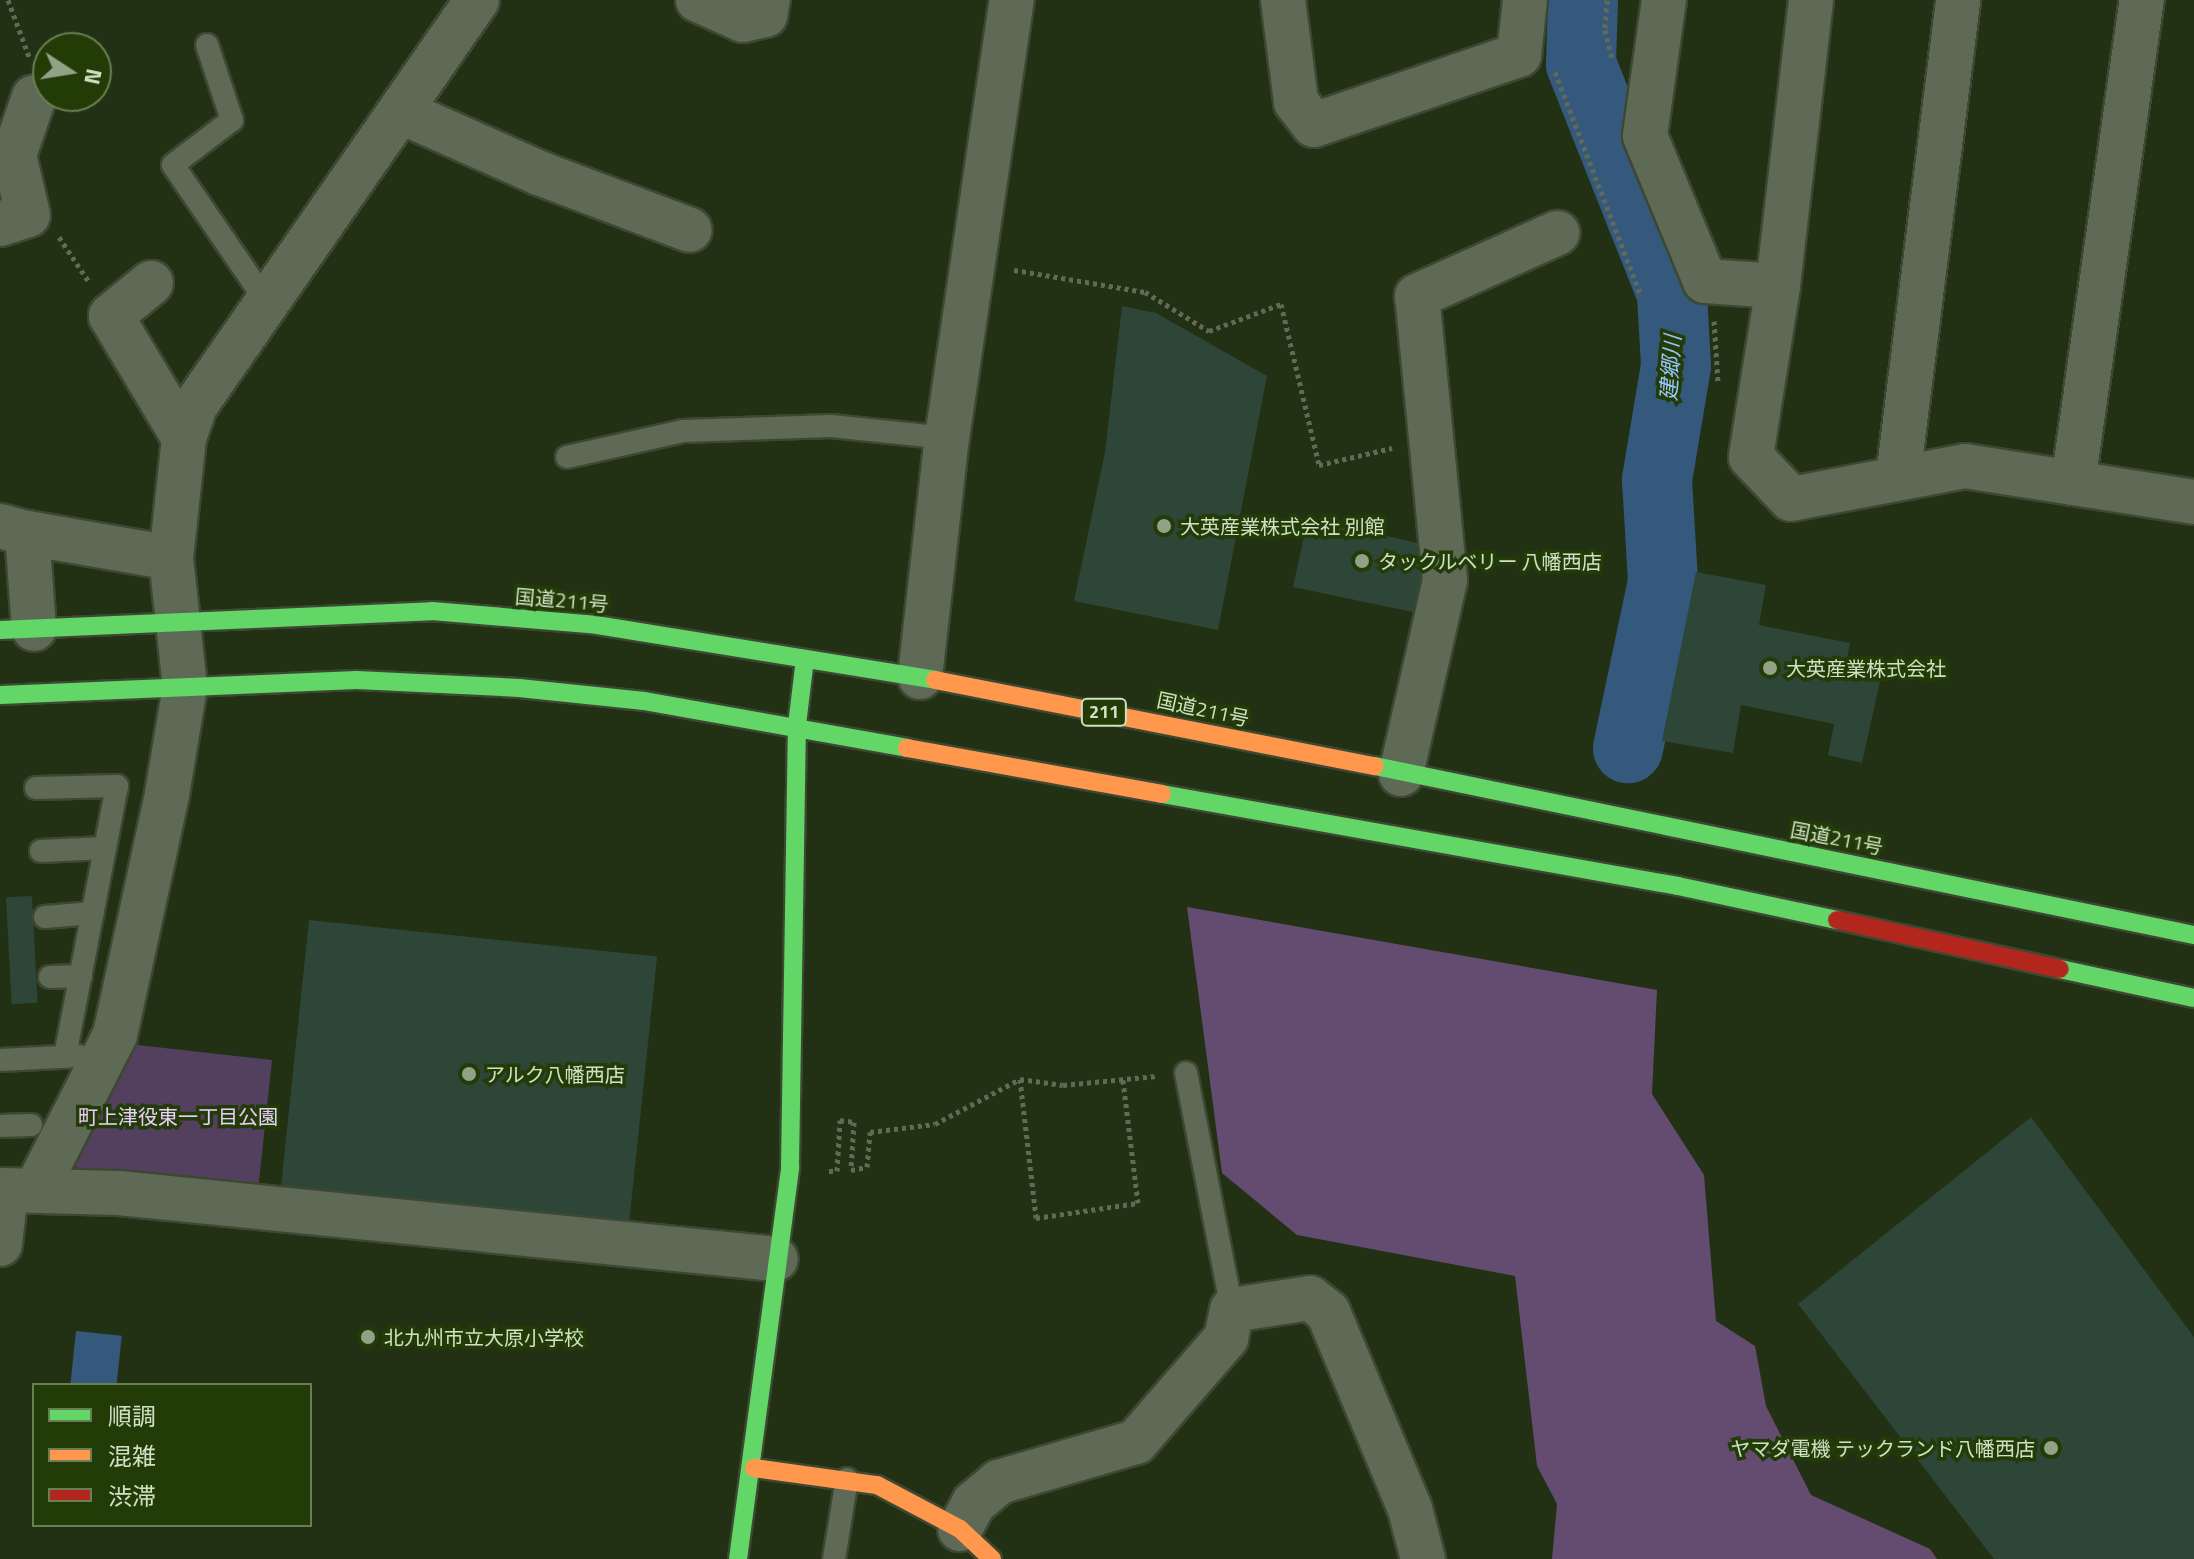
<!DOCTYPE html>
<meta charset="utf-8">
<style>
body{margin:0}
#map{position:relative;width:2194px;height:1559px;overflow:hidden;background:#223013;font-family:"Titillium Web","Noto Sans JP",sans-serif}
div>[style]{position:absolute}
.green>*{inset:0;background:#533f5e}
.forest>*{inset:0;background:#634c70}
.water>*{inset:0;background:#35597d;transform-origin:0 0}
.river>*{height:70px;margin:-35px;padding:0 35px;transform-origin:35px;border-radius:35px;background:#35597d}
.building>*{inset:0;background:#2e4638;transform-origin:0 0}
.path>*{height:5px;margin-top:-2.5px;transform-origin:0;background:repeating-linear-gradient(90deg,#606a57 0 4px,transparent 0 8px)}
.roads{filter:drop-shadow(2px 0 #3d4833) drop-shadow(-2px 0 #3d4833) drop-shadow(0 2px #3d4833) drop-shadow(0 -2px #3d4833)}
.lane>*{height:22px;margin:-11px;padding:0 11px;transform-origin:11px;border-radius:11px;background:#5f6a56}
.street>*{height:44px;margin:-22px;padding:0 22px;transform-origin:22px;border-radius:22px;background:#5f6a56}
.fast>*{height:18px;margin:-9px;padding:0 9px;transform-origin:9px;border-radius:9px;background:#63d668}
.slow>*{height:18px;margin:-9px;padding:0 9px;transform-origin:9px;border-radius:9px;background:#ff974d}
.jam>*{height:18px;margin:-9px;padding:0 9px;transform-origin:9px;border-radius:9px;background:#b3261e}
.dots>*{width:22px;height:22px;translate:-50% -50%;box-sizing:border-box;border:4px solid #233c07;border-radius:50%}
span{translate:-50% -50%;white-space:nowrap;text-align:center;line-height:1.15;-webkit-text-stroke:7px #233c07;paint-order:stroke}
.shield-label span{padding:2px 6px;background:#233c07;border:2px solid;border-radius:6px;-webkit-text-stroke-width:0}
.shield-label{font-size:18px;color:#cfe0c4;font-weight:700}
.poi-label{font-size:20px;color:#cfe0c4}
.left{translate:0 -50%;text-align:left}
.right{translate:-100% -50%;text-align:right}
.street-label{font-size:20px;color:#cfe0c4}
.park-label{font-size:20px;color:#e9cffb}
.water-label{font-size:22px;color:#97c4f8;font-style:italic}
.legend{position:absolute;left:32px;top:1383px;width:280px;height:144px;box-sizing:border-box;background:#233c07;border:2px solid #687e53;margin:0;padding:10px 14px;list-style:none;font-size:24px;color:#cfe0c4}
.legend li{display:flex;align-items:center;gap:16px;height:40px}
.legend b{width:40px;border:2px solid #687e53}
.north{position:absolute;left:32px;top:32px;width:80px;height:80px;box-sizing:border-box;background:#233c07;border:2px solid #687e53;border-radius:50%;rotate:102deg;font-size:22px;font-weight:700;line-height:32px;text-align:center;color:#cfe0c4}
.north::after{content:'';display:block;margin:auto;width:28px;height:36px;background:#92a286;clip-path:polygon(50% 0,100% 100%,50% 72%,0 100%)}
</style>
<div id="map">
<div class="green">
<i style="clip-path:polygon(129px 1044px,272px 1060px,258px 1191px,86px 1176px,69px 1160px)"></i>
</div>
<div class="forest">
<i style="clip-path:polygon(1187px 907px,1657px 990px,1652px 1094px,1704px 1175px,1716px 1321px,1755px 1346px,1766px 1406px,1811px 1495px,1930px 1549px,1937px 1559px,1552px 1559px,1557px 1504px,1537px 1466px,1515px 1276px,1297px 1235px,1222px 1173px)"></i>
</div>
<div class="water">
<i style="left:76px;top:1331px;width:46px;height:54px;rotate:6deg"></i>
</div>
<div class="river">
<i style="left:1583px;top:0;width:64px;rotate:91.8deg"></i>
<i style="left:1581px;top:64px;width:247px;rotate:68.4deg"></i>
<i style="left:1672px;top:294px;width:72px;rotate:86.8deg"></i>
<i style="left:1676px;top:366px;width:116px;rotate:99.5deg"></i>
<i style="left:1657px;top:480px;width:102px;rotate:86.6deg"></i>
<i style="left:1663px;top:582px;width:170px;rotate:101.9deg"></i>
</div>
<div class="building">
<i style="clip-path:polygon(1122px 306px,1156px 313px,1267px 376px,1218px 630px,1074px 601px,1105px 452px)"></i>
<i style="clip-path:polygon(1308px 518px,1422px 544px,1430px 579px,1422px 614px,1293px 587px)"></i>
<i style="clip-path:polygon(1696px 572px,1766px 585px,1759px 625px,1850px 643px,1846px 664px,1882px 672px,1862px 763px,1828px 755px,1834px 724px,1741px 705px,1733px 753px,1662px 741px)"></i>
<i style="left:32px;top:896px;width:107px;height:26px;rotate:87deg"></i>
<i style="left:309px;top:920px;width:350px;height:273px;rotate:6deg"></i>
<i style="clip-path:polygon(2031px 1117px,2194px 1337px,2194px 1559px,1994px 1559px,1798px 1304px)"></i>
</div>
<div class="path">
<i style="left:8px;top:0;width:63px;rotate:69.6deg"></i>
<i style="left:1607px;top:0;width:30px;rotate:94deg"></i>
<i style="left:1605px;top:30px;width:29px;rotate:76deg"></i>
<i style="left:1555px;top:72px;width:240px;rotate:69deg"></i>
<i style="left:59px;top:237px;width:54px;rotate:56.3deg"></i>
<i style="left:1014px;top:270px;width:133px;rotate:9.5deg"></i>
<i style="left:1145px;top:292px;width:75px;rotate:31.4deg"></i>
<i style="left:1209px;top:331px;width:77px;rotate:-20.6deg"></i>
<i style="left:1281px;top:304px;width:165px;rotate:76.7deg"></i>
<i style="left:1319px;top:465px;width:75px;rotate:-13.1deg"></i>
<i style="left:1714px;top:321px;width:62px;rotate:86.3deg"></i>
<i style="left:1020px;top:1079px;width:140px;rotate:83.4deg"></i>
<i style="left:1036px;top:1218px;width:103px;rotate:-8.4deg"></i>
<i style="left:1138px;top:1203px;width:124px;rotate:-97deg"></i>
<i style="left:829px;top:1171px;width:8px"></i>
<i style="left:837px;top:1171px;width:51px;rotate:-86.6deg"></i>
<i style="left:840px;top:1120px;width:14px;rotate:8deg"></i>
<i style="left:854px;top:1122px;width:48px;rotate:93.6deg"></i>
<i style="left:851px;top:1170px;width:16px;rotate:-11deg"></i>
<i style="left:867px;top:1167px;width:35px;rotate:-85deg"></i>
<i style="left:870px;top:1132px;width:65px;rotate:-7deg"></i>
<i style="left:935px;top:1124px;width:96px;rotate:-27.9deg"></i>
<i style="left:1020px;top:1079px;width:43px;rotate:7.9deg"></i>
<i style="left:1063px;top:1085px;width:94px;rotate:-5.5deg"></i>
</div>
<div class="roads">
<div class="lane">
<i style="left:207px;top:45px;width:79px;rotate:71.6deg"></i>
<i style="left:232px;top:120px;width:74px;rotate:142.7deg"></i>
<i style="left:173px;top:165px;width:168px;rotate:55.6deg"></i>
<i style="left:567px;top:457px;width:119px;rotate:-12.6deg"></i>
<i style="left:683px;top:431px;width:148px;rotate:-1.9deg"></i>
<i style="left:831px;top:426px;width:117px;rotate:5.9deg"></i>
<i style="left:36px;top:788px;width:81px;rotate:-1.4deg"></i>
<i style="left:117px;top:786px;width:276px;rotate:100.9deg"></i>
<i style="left:41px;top:851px;width:64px;rotate:-2.7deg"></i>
<i style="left:45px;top:917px;width:48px;rotate:-4.8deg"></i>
<i style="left:50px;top:977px;width:31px;rotate:-2deg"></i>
<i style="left:0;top:1060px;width:80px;rotate:-2.9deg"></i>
<i style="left:1186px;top:1073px;width:241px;rotate:79deg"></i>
<i style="left:0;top:1126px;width:31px;rotate:-2deg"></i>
<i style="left:834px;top:1559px;width:81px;rotate:-80.8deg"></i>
</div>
<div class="street">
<i style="left:698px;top:0;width:49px;rotate:24deg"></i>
<i style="left:743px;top:20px;width:23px;rotate:-13deg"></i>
<i style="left:765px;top:15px;width:15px;rotate:-79deg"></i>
<i style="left:1283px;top:0;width:103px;rotate:82.7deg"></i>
<i style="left:1296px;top:102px;width:29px;rotate:52deg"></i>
<i style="left:1314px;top:125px;width:217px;rotate:-18.9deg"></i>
<i style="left:1519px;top:55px;width:55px;rotate:-83.8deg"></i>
<i style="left:1664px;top:0;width:137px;rotate:98deg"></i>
<i style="left:1645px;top:136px;width:157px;rotate:67.5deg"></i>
<i style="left:1705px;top:281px;width:73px;rotate:3.9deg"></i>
<i style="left:1811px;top:0;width:288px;rotate:96.6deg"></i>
<i style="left:1778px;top:286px;width:173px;rotate:99deg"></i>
<i style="left:1751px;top:457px;width:58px;rotate:46.4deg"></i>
<i style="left:1791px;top:499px;width:177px;rotate:-10.7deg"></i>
<i style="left:1965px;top:466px;width:232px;rotate:8.9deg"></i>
<i style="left:402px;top:112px;width:150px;rotate:24deg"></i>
<i style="left:539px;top:173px;width:161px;rotate:20.7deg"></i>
<i style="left:0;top:224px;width:29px;rotate:-18deg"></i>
<i style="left:28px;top:215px;width:62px;rotate:-103.1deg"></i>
<i style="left:14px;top:155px;width:61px;rotate:-71deg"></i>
<i style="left:151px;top:283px;width:52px;rotate:140.5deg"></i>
<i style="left:111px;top:316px;width:142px;rotate:59.1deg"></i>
<i style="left:1898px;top:477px;width:481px;rotate:-82.8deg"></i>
<i style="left:2073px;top:483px;width:488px;rotate:-81.9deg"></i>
<i style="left:0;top:526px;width:28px;rotate:15deg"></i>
<i style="left:27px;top:533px;width:96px;rotate:85.8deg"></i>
<i style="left:27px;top:533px;width:146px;rotate:9.8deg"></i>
<i style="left:920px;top:677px;width:241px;rotate:-83.6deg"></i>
<i style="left:947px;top:438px;width:443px;rotate:-81.6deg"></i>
<i style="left:1401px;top:774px;width:199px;rotate:-77.2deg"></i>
<i style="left:1445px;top:580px;width:285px;rotate:-95.6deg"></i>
<i style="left:1417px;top:296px;width:154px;rotate:-24.2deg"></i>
<i style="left:37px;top:1188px;width:172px;rotate:-63deg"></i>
<i style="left:115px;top:1035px;width:247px;rotate:-77.8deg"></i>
<i style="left:167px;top:794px;width:109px;rotate:-80.5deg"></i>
<i style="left:185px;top:687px;width:130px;rotate:-96.2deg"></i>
<i style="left:171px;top:558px;width:121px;rotate:-83.8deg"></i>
<i style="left:184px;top:438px;width:34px;rotate:-71deg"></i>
<i style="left:195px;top:406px;width:494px;rotate:-55.2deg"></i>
<i style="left:0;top:1190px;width:119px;rotate:1.4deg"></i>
<i style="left:119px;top:1193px;width:660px;rotate:5.74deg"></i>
<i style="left:0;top:1244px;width:53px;rotate:-83.5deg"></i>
<i style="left:960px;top:1529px;width:30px;rotate:-62deg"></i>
<i style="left:974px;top:1503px;width:33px;rotate:-40deg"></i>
<i style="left:999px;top:1482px;width:143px;rotate:-16.3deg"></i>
<i style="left:1136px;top:1442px;width:138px;rotate:-49.1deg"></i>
<i style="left:1226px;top:1338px;width:29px;rotate:-78deg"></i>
<i style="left:1232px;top:1310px;width:79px;rotate:-8.7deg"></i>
<i style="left:1310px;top:1298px;width:23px;rotate:38deg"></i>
<i style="left:1328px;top:1312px;width:213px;rotate:67.4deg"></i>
<i style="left:1410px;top:1509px;width:52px;rotate:75.4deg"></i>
</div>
<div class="fast">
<i style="left:0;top:630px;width:432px;rotate:-2.5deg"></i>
<i style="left:432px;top:611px;width:166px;rotate:4.8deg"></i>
<i style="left:597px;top:625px;width:342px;rotate:9.2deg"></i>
<i style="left:0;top:695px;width:357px;rotate:-2.4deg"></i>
<i style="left:357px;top:680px;width:162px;rotate:2.8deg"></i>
<i style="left:519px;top:688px;width:126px;rotate:5.9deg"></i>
<i style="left:644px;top:701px;width:267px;rotate:10.1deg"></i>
<i style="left:1375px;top:766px;width:836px;rotate:11.66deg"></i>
<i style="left:1162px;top:794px;width:524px;rotate:10.11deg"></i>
<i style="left:1678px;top:886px;width:163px;rotate:12.1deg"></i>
<i style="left:2060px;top:969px;width:137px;rotate:12.2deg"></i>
<i style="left:738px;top:1559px;width:395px;rotate:-82.4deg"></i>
<i style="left:790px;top:1167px;width:442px;rotate:-89.1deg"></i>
<i style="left:797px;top:725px;width:66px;rotate:-83.1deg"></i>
</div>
<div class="slow">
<i style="left:935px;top:680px;width:448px;rotate:11.1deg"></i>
<i style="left:907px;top:748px;width:259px;rotate:10.2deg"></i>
<i style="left:754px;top:1468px;width:124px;rotate:7.9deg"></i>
<i style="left:877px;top:1485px;width:94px;rotate:27.9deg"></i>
<i style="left:960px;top:1529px;width:44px;rotate:43.2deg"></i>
</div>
<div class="jam">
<i style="left:1837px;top:920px;width:228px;rotate:12.4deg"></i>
</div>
</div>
<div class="dots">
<i style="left:1164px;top:526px;background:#92a286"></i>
<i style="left:1362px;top:561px;background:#92a286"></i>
<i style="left:1770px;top:668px;background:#92a286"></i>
<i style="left:469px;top:1074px;background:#92a286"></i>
<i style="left:368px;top:1337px;background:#92a286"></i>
<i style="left:2051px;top:1448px;background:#92a286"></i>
</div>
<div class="shield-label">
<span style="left:1104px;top:712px">211</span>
</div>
<div class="poi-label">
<span class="left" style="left:1180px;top:526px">大英産業株式会社 別館</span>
<span class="left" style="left:1378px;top:561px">タックルベリー 八幡西店</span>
<span class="left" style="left:1786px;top:668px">大英産業株式会社</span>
<span class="left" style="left:485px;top:1074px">アルク八幡西店</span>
<span class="left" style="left:384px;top:1337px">北九州市立大原小学校</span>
<span class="right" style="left:2035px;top:1448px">ヤマダ電機 テックランド八幡西店</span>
</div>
<div class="street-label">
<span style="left:562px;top:600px;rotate:5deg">国道211号</span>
<span style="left:1203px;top:709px;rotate:12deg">国道211号</span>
<span style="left:1837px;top:838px;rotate:11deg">国道211号</span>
</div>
<div class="park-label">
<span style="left:178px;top:1116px">町上津役東一丁目公園</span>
</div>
<div class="water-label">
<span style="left:1671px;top:368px;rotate:-86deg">建郷川</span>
</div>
<ul class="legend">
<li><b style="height:10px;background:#63d668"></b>順調</li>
<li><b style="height:10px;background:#ff974d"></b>混雑</li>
<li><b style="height:10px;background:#b3261e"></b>渋滞</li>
</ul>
<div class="north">N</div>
</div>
